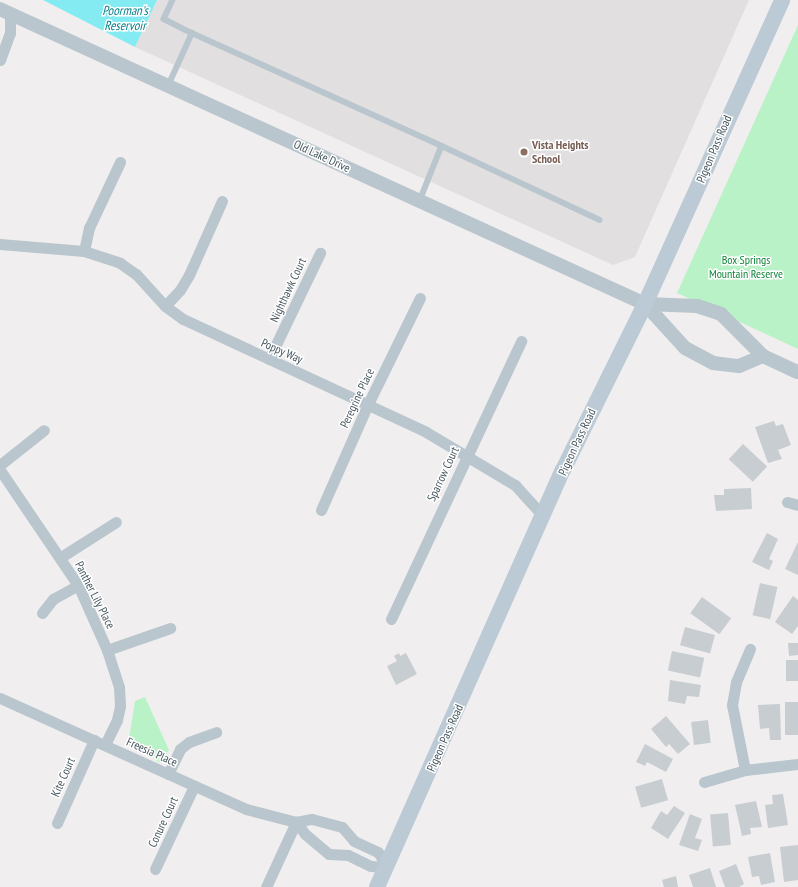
<!DOCTYPE html>
<style>
body{margin:0}
#map{position:relative;width:798px;height:887px;overflow:hidden;background:#f1eeef;font-family:"PT Sans Narrow",sans-serif}
div>[style]{position:absolute}
.education>*{inset:0;background:#e2dfe1}
.green>*{inset:0;background:#baf2c7}
.water>*{inset:0;background:#84ebf2}
.building>*{inset:0;background:#c8cdd2;transform-origin:0 0}
.service>*{height:5.5px;margin:-2.75px;padding:0 2.75px;transform-origin:2.75px;border-radius:2.75px;background:#b9c6cd}
.minor>*{height:11px;margin:-5.5px;padding:0 5.5px;transform-origin:5.5px;border-radius:5.5px;background:#b9c6cd}
.tertiary>*{height:14px;margin:-7px;padding:0 7px;transform-origin:7px;border-radius:7px;background:#b9c6cd}
.secondary>*{height:16px;margin:-8px;padding:0 8px;transform-origin:8px;border-radius:8px;background:#bbcad4}
.dots>*{width:11px;height:11px;translate:-50% -50%;box-sizing:border-box;border:2px solid #fff;border-radius:50%}
span{translate:-50% -50%;white-space:nowrap;text-align:center;line-height:1.15;-webkit-text-stroke:3px #fff;paint-order:stroke}
.education-label{font-size:12px;color:#785e54;font-weight:700}
.left{translate:0 -50%;text-align:left}
.street-label{font-size:12px;color:#45555d}
.park-label{font-size:12px;color:#11843a}
.water-label{font-size:13px;color:#06828a;font-style:italic}
</style>
<div id="map">
<div class="education">
<i style="clip-path:polygon(157px 0,749px 0,635px 257px,613px 265px,135px 47px)"></i>
</div>
<div class="green">
<i style="clip-path:polygon(798px 25px,798px 349px,677px 293px)"></i>
<i style="clip-path:polygon(145px 697px,169px 750px,161px 763px,128px 745px,135px 701px)"></i>
</div>
<div class="water">
<i style="clip-path:polygon(43px 0,157px 0,135px 47px)"></i>
</div>
<div class="building">
<i style="clip-path:polygon(774px 421px,776px 426px,783px 424px,791px 445px,778px 450px,782px 459px,768px 463px,755px 427px)"></i>
<i style="left:743px;top:444px;width:33px;height:21px;rotate:43deg"></i>
<i style="clip-path:polygon(751px 488px,752px 509px,716px 511px,714px 495px,724px 495px,724px 489px)"></i>
<i style="clip-path:polygon(767px 533px,778px 539px,769px 559px,773px 561px,769px 570px,752px 562px)"></i>
<i style="clip-path:polygon(798px 542px,798px 575px,785px 569px)"></i>
<i style="left:760px;top:583px;width:18px;height:33px;rotate:13deg"></i>
<i style="clip-path:polygon(793px 596px,798px 600px,798px 626px,792px 634px,775px 622px)"></i>
<i style="left:702px;top:597px;width:36px;height:20px;rotate:36deg"></i>
<i style="left:685px;top:627px;width:31px;height:19px;rotate:15deg"></i>
<i style="clip-path:polygon(788px 643px,798px 643px,798px 655px,789px 656px)"></i>
<i style="left:672px;top:651px;width:33px;height:20px;rotate:12deg"></i>
<i style="clip-path:polygon(399px 653px,400px 656px,406px 653px,417px 674px,396px 685px,387px 666px,397px 661px,394px 656px)"></i>
<i style="left:786px;top:660px;width:12px;height:21px"></i>
<i style="clip-path:polygon(670px 680px,701px 685px,699px 697px,687px 696px,685px 704px,668px 701px)"></i>
<i style="left:798px;top:702px;width:33px;height:13px;rotate:90deg"></i>
<i style="clip-path:polygon(780px 704px,781px 740px,770px 740px,769px 728px,760px 729px,758px 705px)"></i>
<i style="clip-path:polygon(666px 716px,690px 744px,678px 754px,669px 744px,666px 747px,651px 729px)"></i>
<i style="left:708px;top:720px;width:23px;height:17px;rotate:83deg"></i>
<i style="clip-path:polygon(645px 744px,673px 759px,666px 772px,647px 762px,645px 766px,636px 762px)"></i>
<i style="left:662px;top:779px;width:22px;height:28px;rotate:74deg"></i>
<i style="clip-path:polygon(783px 794px,788px 825px,768px 828px,765px 805px,773px 804px,772px 795px)"></i>
<i style="clip-path:polygon(756px 801px,762px 827px,750px 828px,751px 834px,742px 836px,735px 805px)"></i>
<i style="clip-path:polygon(674px 806px,685px 813px,668px 839px,651px 828px,661px 811px,667px 815px)"></i>
<i style="left:728px;top:813px;width:32px;height:18px;rotate:85deg"></i>
<i style="clip-path:polygon(690px 814px,702px 819px,695px 838px,702px 840px,698px 851px,679px 845px)"></i>
<i style="clip-path:polygon(798px 845px,798px 880px,784px 882px,780px 847px)"></i>
<i style="clip-path:polygon(770px 853px,775px 882px,761px 885px,759px 876px,752px 877px,748px 857px)"></i>
<i style="clip-path:polygon(736px 864px,744px 884px,739px 887px,725px 887px,719px 871px)"></i>
<i style="clip-path:polygon(710px 868px,716px 887px,693px 887px,689px 875px)"></i>
<i style="clip-path:polygon(676px 876px,678px 887px,664px 887px,662px 880px)"></i>
</div>
<div class="service">
<i style="left:173px;top:0;width:21px;rotate:115deg"></i>
<i style="left:164px;top:19px;width:31px;rotate:27deg"></i>
<i style="left:168px;top:86px;width:58px;rotate:-65.6deg"></i>
<i style="left:192px;top:33px;width:274px;rotate:24.3deg"></i>
<i style="left:442px;top:146px;width:59px;rotate:111.8deg"></i>
<i style="left:442px;top:146px;width:174px;rotate:25.1deg"></i>
</div>
<div class="minor">
<i style="left:0;top:60px;width:29px;rotate:-70deg"></i>
<i style="left:10px;top:33px;width:20px;rotate:-90deg"></i>
<i style="left:0;top:244px;width:84px;rotate:4.8deg"></i>
<i style="left:84px;top:251px;width:38px;rotate:18deg"></i>
<i style="left:120px;top:263px;width:19px;rotate:35deg"></i>
<i style="left:136px;top:274px;width:43px;rotate:47.8deg"></i>
<i style="left:165px;top:306px;width:22px;rotate:36deg"></i>
<i style="left:183px;top:319px;width:268px;rotate:24.9deg"></i>
<i style="left:426px;top:432px;width:104px;rotate:30.8deg"></i>
<i style="left:515px;top:485px;width:42px;rotate:47.9deg"></i>
<i style="left:84px;top:251px;width:24px;rotate:-78deg"></i>
<i style="left:89px;top:228px;width:73px;rotate:-64.8deg"></i>
<i style="left:165px;top:306px;width:22px;rotate:-47deg"></i>
<i style="left:180px;top:290px;width:17px;rotate:-59deg"></i>
<i style="left:189px;top:275px;width:81px;rotate:-66deg"></i>
<i style="left:269px;top:359px;width:118px;rotate:-64.3deg"></i>
<i style="left:0;top:465px;width:56px;rotate:-38.5deg"></i>
<i style="left:0;top:470px;width:139px;rotate:55.9deg"></i>
<i style="left:78px;top:585px;width:71px;rotate:66deg"></i>
<i style="left:107px;top:650px;width:39px;rotate:72deg"></i>
<i style="left:119px;top:687px;width:19px;rotate:87deg"></i>
<i style="left:120px;top:706px;width:14px;rotate:102deg"></i>
<i style="left:117px;top:720px;width:28px;rotate:116deg"></i>
<i style="left:787px;top:502px;width:11px;rotate:15deg"></i>
<i style="left:321px;top:510px;width:116px;rotate:-66.1deg"></i>
<i style="left:368px;top:404px;width:118px;rotate:-63.9deg"></i>
<i style="left:61px;top:557px;width:65px;rotate:-32.5deg"></i>
<i style="left:42px;top:613px;width:18px;rotate:-52deg"></i>
<i style="left:53px;top:599px;width:29px;rotate:-29deg"></i>
<i style="left:391px;top:619px;width:307px;rotate:-64.9deg"></i>
<i style="left:107px;top:650px;width:67px;rotate:-19.2deg"></i>
<i style="left:0;top:698px;width:270px;rotate:24.3deg"></i>
<i style="left:246px;top:809px;width:52px;rotate:14.6deg"></i>
<i style="left:296px;top:822px;width:16px;rotate:-11deg"></i>
<i style="left:312px;top:819px;width:31px;rotate:15deg"></i>
<i style="left:342px;top:827px;width:18px;rotate:49deg"></i>
<i style="left:354px;top:841px;width:26px;rotate:25deg"></i>
<i style="left:378px;top:852px;width:17px;rotate:59deg"></i>
<i style="left:745px;top:770px;width:66px;rotate:-101.3deg"></i>
<i style="left:732px;top:705px;width:23px;rotate:-80deg"></i>
<i style="left:736px;top:682px;width:36px;rotate:-67deg"></i>
<i style="left:168px;top:774px;width:28px;rotate:-64deg"></i>
<i style="left:180px;top:749px;width:11px;rotate:-38deg"></i>
<i style="left:189px;top:742px;width:29px;rotate:-20deg"></i>
<i style="left:704px;top:782px;width:43px;rotate:-16.3deg"></i>
<i style="left:745px;top:770px;width:53px;rotate:-6.5deg"></i>
<i style="left:296px;top:822px;width:15px;rotate:53deg"></i>
<i style="left:305px;top:834px;width:31px;rotate:40deg"></i>
<i style="left:329px;top:854px;width:19px;rotate:3deg"></i>
<i style="left:348px;top:855px;width:25px;rotate:26deg"></i>
<i style="left:371px;top:866px;width:16px;rotate:4deg"></i>
<i style="left:57px;top:823px;width:91px;rotate:-66deg"></i>
<i style="left:155px;top:869px;width:92px;rotate:-64.8deg"></i>
<i style="left:266px;top:887px;width:72px;rotate:-65.2deg"></i>
</div>
<div class="tertiary">
<i style="left:0;top:9px;width:709px;rotate:24.58deg"></i>
<i style="left:645px;top:304px;width:52px;rotate:2.2deg"></i>
<i style="left:697px;top:306px;width:25px;rotate:18deg"></i>
<i style="left:721px;top:314px;width:59px;rotate:45deg"></i>
<i style="left:763px;top:356px;width:38px;rotate:25deg"></i>
<i style="left:645px;top:304px;width:59px;rotate:47.7deg"></i>
<i style="left:685px;top:348px;width:32px;rotate:28deg"></i>
<i style="left:713px;top:363px;width:26px;rotate:7deg"></i>
<i style="left:739px;top:366px;width:26px;rotate:-23deg"></i>
</div>
<div class="secondary">
<i style="left:377px;top:887px;width:457px;rotate:-66deg"></i>
<i style="left:563px;top:470px;width:185px;rotate:-63.7deg"></i>
<i style="left:645px;top:304px;width:333px;rotate:-65.7deg"></i>
</div>
<div class="dots">
<i style="left:524px;top:152px;background:#8d6e63"></i>
</div>
<div class="education-label">
<span class="left" style="left:532px;top:152px">Vista Heights<br>School</span>
</div>
<div class="street-label">
<span style="left:714px;top:149px;rotate:-67deg">Pigeon Pass Road</span>
<span style="left:322px;top:156px;rotate:25deg">Old Lake Drive</span>
<span style="left:288px;top:290px;rotate:-65deg">Nighthawk Court</span>
<span style="left:282px;top:351px;rotate:24deg">Poppy Way</span>
<span style="left:357px;top:398px;rotate:-65deg">Peregrine Place</span>
<span style="left:577px;top:442px;rotate:-65deg">Pigeon Pass Road</span>
<span style="left:443px;top:474px;rotate:-65deg">Sparrow Court</span>
<span style="left:95px;top:595px;rotate:63deg">Panther Lily Place</span>
<span style="left:445px;top:738px;rotate:-66deg">Pigeon Pass Road</span>
<span style="left:152px;top:752px;rotate:24deg">Freesia Place</span>
<span style="left:63px;top:777px;rotate:-66deg">Kite Court</span>
<span style="left:163px;top:822px;rotate:-65deg">Conure Court</span>
</div>
<div class="park-label">
<span style="left:746px;top:267px">Box Springs<br>Mountain Reserve</span>
</div>
<div class="water-label">
<span style="left:125px;top:19px">Poorman's<br>Reservoir</span>
</div>
</div>
